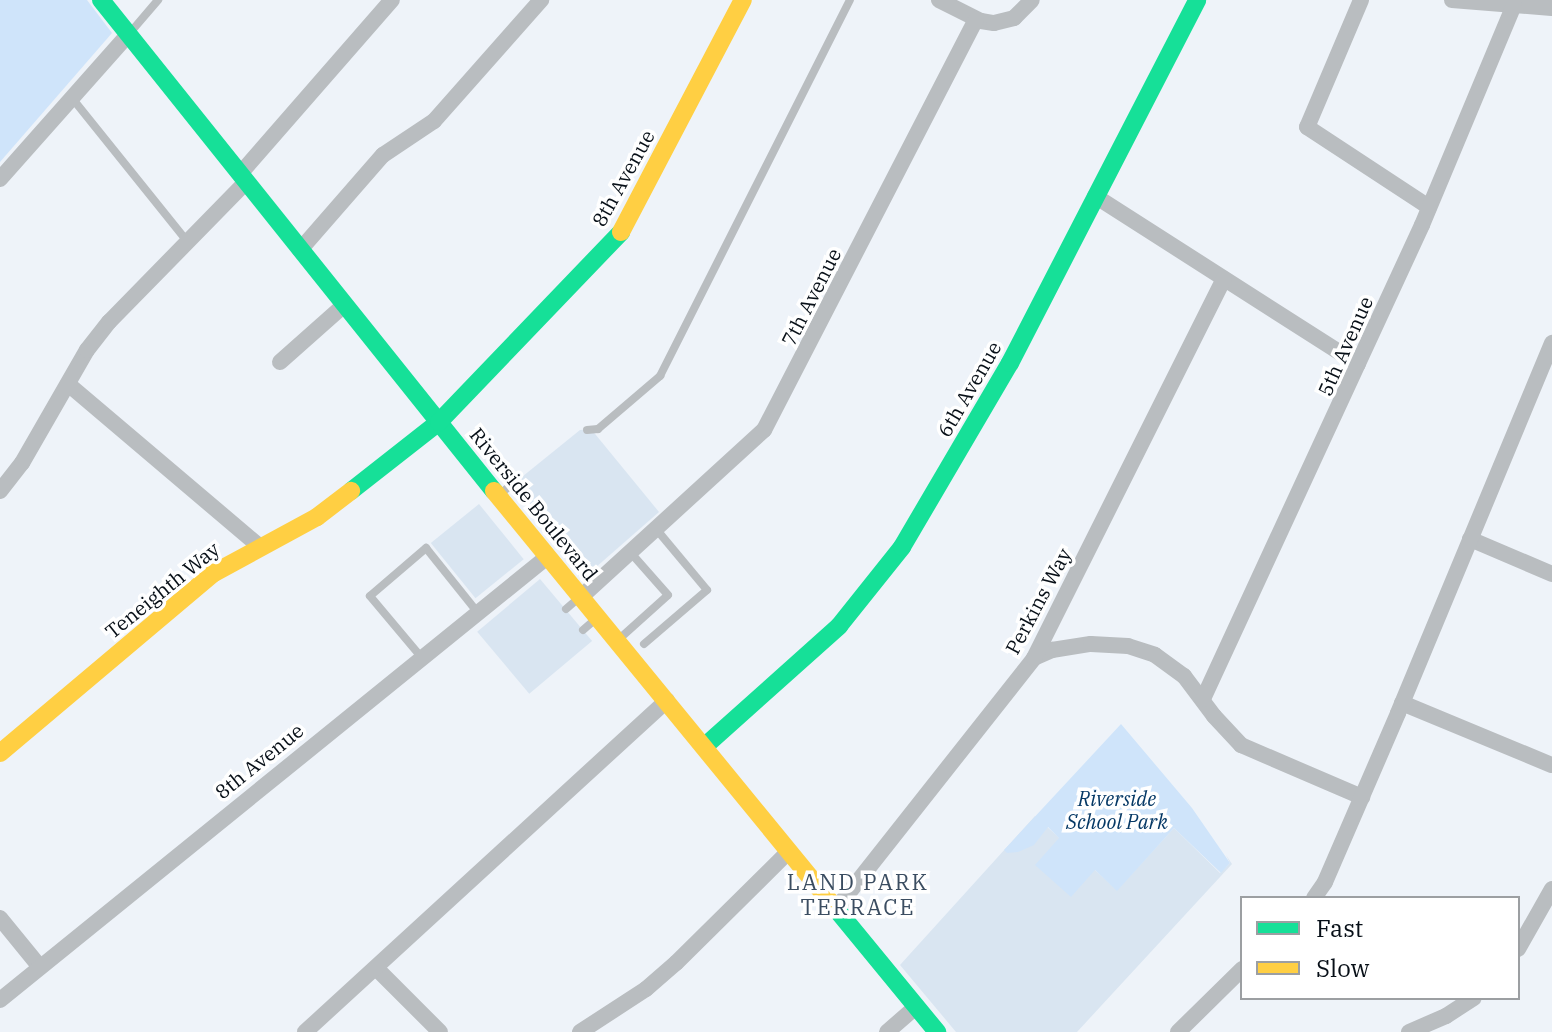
<!DOCTYPE html>
<style>
body{margin:0}
#map{position:relative;width:1552px;height:1032px;overflow:hidden;background:#eef3f9;font-family:"IBM Plex Serif",serif}
div>[style]{position:absolute}
.built>*{inset:0;background:#d9e5f1;transform-origin:0 0}
.green>*{inset:0;background:#cfe4fa}
.lane>*{height:8px;margin:-4px;padding:0 4px;transform-origin:4px;border-radius:4px;background:#b9bdc0}
.street>*{height:16px;margin:-8px;padding:0 8px;transform-origin:8px;border-radius:8px;background:#b9bdc0}
.fast>*{height:18px;margin:-9px;padding:0 9px;transform-origin:9px;border-radius:9px;background:#16e098}
.slow>*{height:18px;margin:-9px;padding:0 9px;transform-origin:9px;border-radius:9px;background:#ffcf43}
span{translate:-50% -50%;white-space:nowrap;text-align:center;line-height:1.15;-webkit-text-stroke:7px #fff;paint-order:stroke}
.street-label{font-size:20px;color:#070f17}
.park-label{font-size:20px;color:#053865;font-style:italic}
.neighbourhood-label{font-size:22px;color:#3b4d61;letter-spacing:2px}
.legend{position:absolute;left:1240px;top:896px;width:280px;height:104px;box-sizing:border-box;background:#fff;border:2px solid #9c9fa2;margin:0;padding:10px 14px;list-style:none;font-size:24px;color:#070f17}
.legend li{display:flex;align-items:center;gap:16px;height:40px}
.legend b{width:40px;border:2px solid #9c9fa2}
</style>
<div id="map">
<div class="built">
<i style="clip-path:polygon(591px 429px,659px 512px,587px 575px,512px 485px,580px 430px)"></i>
<i style="left:479px;top:504px;width:71px;height:62px;rotate:51deg"></i>
<i style="left:540px;top:579px;width:81px;height:82px;rotate:50deg"></i>
<i style="clip-path:polygon(1035px 816px,1117px 890px,1174px 828px,1220px 873px,1230px 863px,1226px 855px,1232px 864px,1077px 1032px,956px 1032px,900px 965px)"></i>
</div>
<div class="green">
<i style="clip-path:polygon(0 0,87px 0,112px 33px,0 162px)"></i>
<i style="clip-path:polygon(1121px 724px,1192px 808px,1230px 863px,1221px 873px,1174px 828px,1117px 891px,1095px 870px,1071px 897px,1035px 865px,1059px 838px,1048px 827px,1034px 845px,1018px 852px,1007px 853px,1004px 850px)"></i>
</div>
<div class="lane">
<i style="left:129px;top:34px;width:45px;rotate:-49.5deg"></i>
<i style="left:72px;top:98px;width:184px;rotate:51.2deg"></i>
<i style="left:587px;top:430px;width:11px;rotate:-5deg"></i>
<i style="left:598px;top:429px;width:82px;rotate:-40.5deg"></i>
<i style="left:660px;top:376px;width:421px;rotate:-63.2deg"></i>
<i style="left:499px;top:495px;width:17px;rotate:-40deg"></i>
<i style="left:566px;top:609px;width:18px;rotate:-41deg"></i>
<i style="left:583px;top:630px;width:18px;rotate:-41deg"></i>
<i style="left:618px;top:640px;width:67px;rotate:-42deg"></i>
<i style="left:668px;top:595px;width:56px;rotate:-131.4deg"></i>
<i style="left:644px;top:644px;width:83px;rotate:-40.6deg"></i>
<i style="left:707px;top:590px;width:78px;rotate:-129.8deg"></i>
<i style="left:422px;top:658px;width:81px;rotate:-130deg"></i>
<i style="left:370px;top:596px;width:74px;rotate:-40.6deg"></i>
<i style="left:426px;top:548px;width:83px;rotate:51.3deg"></i>
</div>
<div class="street">
<i style="left:939px;top:0;width:47px;rotate:26.6deg"></i>
<i style="left:981px;top:21px;width:13px;rotate:9deg"></i>
<i style="left:994px;top:23px;width:21px;rotate:-14deg"></i>
<i style="left:1014px;top:18px;width:25px;rotate:-45deg"></i>
<i style="left:1361px;top:0;width:138px;rotate:113deg"></i>
<i style="left:1307px;top:127px;width:146px;rotate:33.3deg"></i>
<i style="left:1452px;top:0;width:100px;rotate:4.6deg"></i>
<i style="left:240px;top:174px;width:231px;rotate:-48.9deg"></i>
<i style="left:0;top:179px;width:193px;rotate:-48.4deg"></i>
<i style="left:1095px;top:196px;width:312px;rotate:32.6deg"></i>
<i style="left:300px;top:250px;width:126px;rotate:-48.9deg"></i>
<i style="left:383px;top:155px;width:61px;rotate:-33.7deg"></i>
<i style="left:434px;top:121px;width:162px;rotate:-48.5deg"></i>
<i style="left:280px;top:362px;width:84px;rotate:-41.6deg"></i>
<i style="left:68px;top:384px;width:250px;rotate:40.3deg"></i>
<i style="left:0;top:491px;width:36px;rotate:-52deg"></i>
<i style="left:22px;top:463px;width:130px;rotate:-60.1deg"></i>
<i style="left:87px;top:350px;width:36px;rotate:-52deg"></i>
<i style="left:109px;top:322px;width:196px;rotate:-45.6deg"></i>
<i style="left:1470px;top:539px;width:89px;rotate:23.1deg"></i>
<i style="left:581px;top:597px;width:248px;rotate:-42.4deg"></i>
<i style="left:764px;top:430px;width:462px;rotate:-62.7deg"></i>
<i style="left:1034px;top:658px;width:20px;rotate:-24deg"></i>
<i style="left:1052px;top:650px;width:39px;rotate:-9deg"></i>
<i style="left:1091px;top:644px;width:37px;rotate:3deg"></i>
<i style="left:1128px;top:646px;width:28px;rotate:18deg"></i>
<i style="left:1155px;top:655px;width:36px;rotate:36deg"></i>
<i style="left:1184px;top:676px;width:50px;rotate:53.1deg"></i>
<i style="left:1214px;top:716px;width:40px;rotate:47deg"></i>
<i style="left:1241px;top:745px;width:132px;rotate:23.3deg"></i>
<i style="left:1203px;top:699px;width:522px;rotate:-65.2deg"></i>
<i style="left:1422px;top:225px;width:238px;rotate:-67.3deg"></i>
<i style="left:1402px;top:703px;width:162px;rotate:22.5deg"></i>
<i style="left:1314px;top:898px;width:19px;rotate:-55deg"></i>
<i style="left:1325px;top:882px;width:184px;rotate:-66.6deg"></i>
<i style="left:1398px;top:713px;width:401px;rotate:-67.4deg"></i>
<i style="left:836px;top:909px;width:320px;rotate:-51.7deg"></i>
<i style="left:1034px;top:658px;width:424px;rotate:-63.4deg"></i>
<i style="left:0;top:918px;width:63px;rotate:50.8deg"></i>
<i style="left:1518px;top:949px;width:69px;rotate:-60.5deg"></i>
<i style="left:377px;top:969px;width:89px;rotate:45deg"></i>
<i style="left:0;top:1000px;width:704px;rotate:-39deg"></i>
<i style="left:305px;top:1032px;width:491px;rotate:-42.5deg"></i>
<i style="left:580px;top:1032px;width:79px;rotate:-33.1deg"></i>
<i style="left:646px;top:989px;width:40px;rotate:-41deg"></i>
<i style="left:676px;top:963px;width:159px;rotate:-44.7deg"></i>
<i style="left:887px;top:1032px;width:38px;rotate:-41deg"></i>
<i style="left:1178px;top:1032px;width:90px;rotate:-44.5deg"></i>
<i style="left:1409px;top:1032px;width:40px;rotate:-23.4deg"></i>
<i style="left:1446px;top:1016px;width:33px;rotate:-33deg"></i>
</div>
<div class="fast">
<i style="left:101px;top:0;width:629px;rotate:51.33deg"></i>
<i style="left:351px;top:491px;width:112px;rotate:-38.1deg"></i>
<i style="left:439px;top:422px;width:263px;rotate:-46.2deg"></i>
<i style="left:705px;top:746px;width:180px;rotate:-41.8deg"></i>
<i style="left:839px;top:626px;width:101px;rotate:-51.4deg"></i>
<i style="left:902px;top:547px;width:213px;rotate:-59.6deg"></i>
<i style="left:1010px;top:363px;width:408px;rotate:-62.7deg"></i>
<i style="left:832px;top:904px;width:166px;rotate:50.6deg"></i>
</div>
<div class="slow">
<i style="left:621px;top:232px;width:262px;rotate:-62.3deg"></i>
<i style="left:494px;top:491px;width:534px;rotate:50.7deg"></i>
<i style="left:0;top:753px;width:280px;rotate:-40.1deg"></i>
<i style="left:214px;top:573px;width:117px;rotate:-28.5deg"></i>
<i style="left:317px;top:517px;width:43px;rotate:-37.4deg"></i>
</div>
<div class="street-label">
<span style="left:623px;top:178px;rotate:-61deg">8th Avenue</span>
<span style="left:811px;top:297px;rotate:-63deg">7th Avenue</span>
<span style="left:1345px;top:346px;rotate:-66deg">5th Avenue</span>
<span style="left:969px;top:389px;rotate:-60deg">6th Avenue</span>
<span style="left:534px;top:504px;rotate:51deg">Riverside Boulevard</span>
<span style="left:162px;top:590px;rotate:-39deg">Teneighth Way</span>
<span style="left:1038px;top:601px;rotate:-62deg">Perkins Way</span>
<span style="left:259px;top:761px;rotate:-39deg">8th Avenue</span>
</div>
<div class="park-label">
<span style="left:1117px;top:810px">Riverside<br>School Park</span>
</div>
<div class="neighbourhood-label">
<span style="left:858px;top:894px">LAND PARK<br>TERRACE</span>
</div>
<ul class="legend">
<li><b style="height:10px;background:#16e098"></b>Fast</li>
<li><b style="height:10px;background:#ffcf43"></b>Slow</li>
</ul>
</div>
